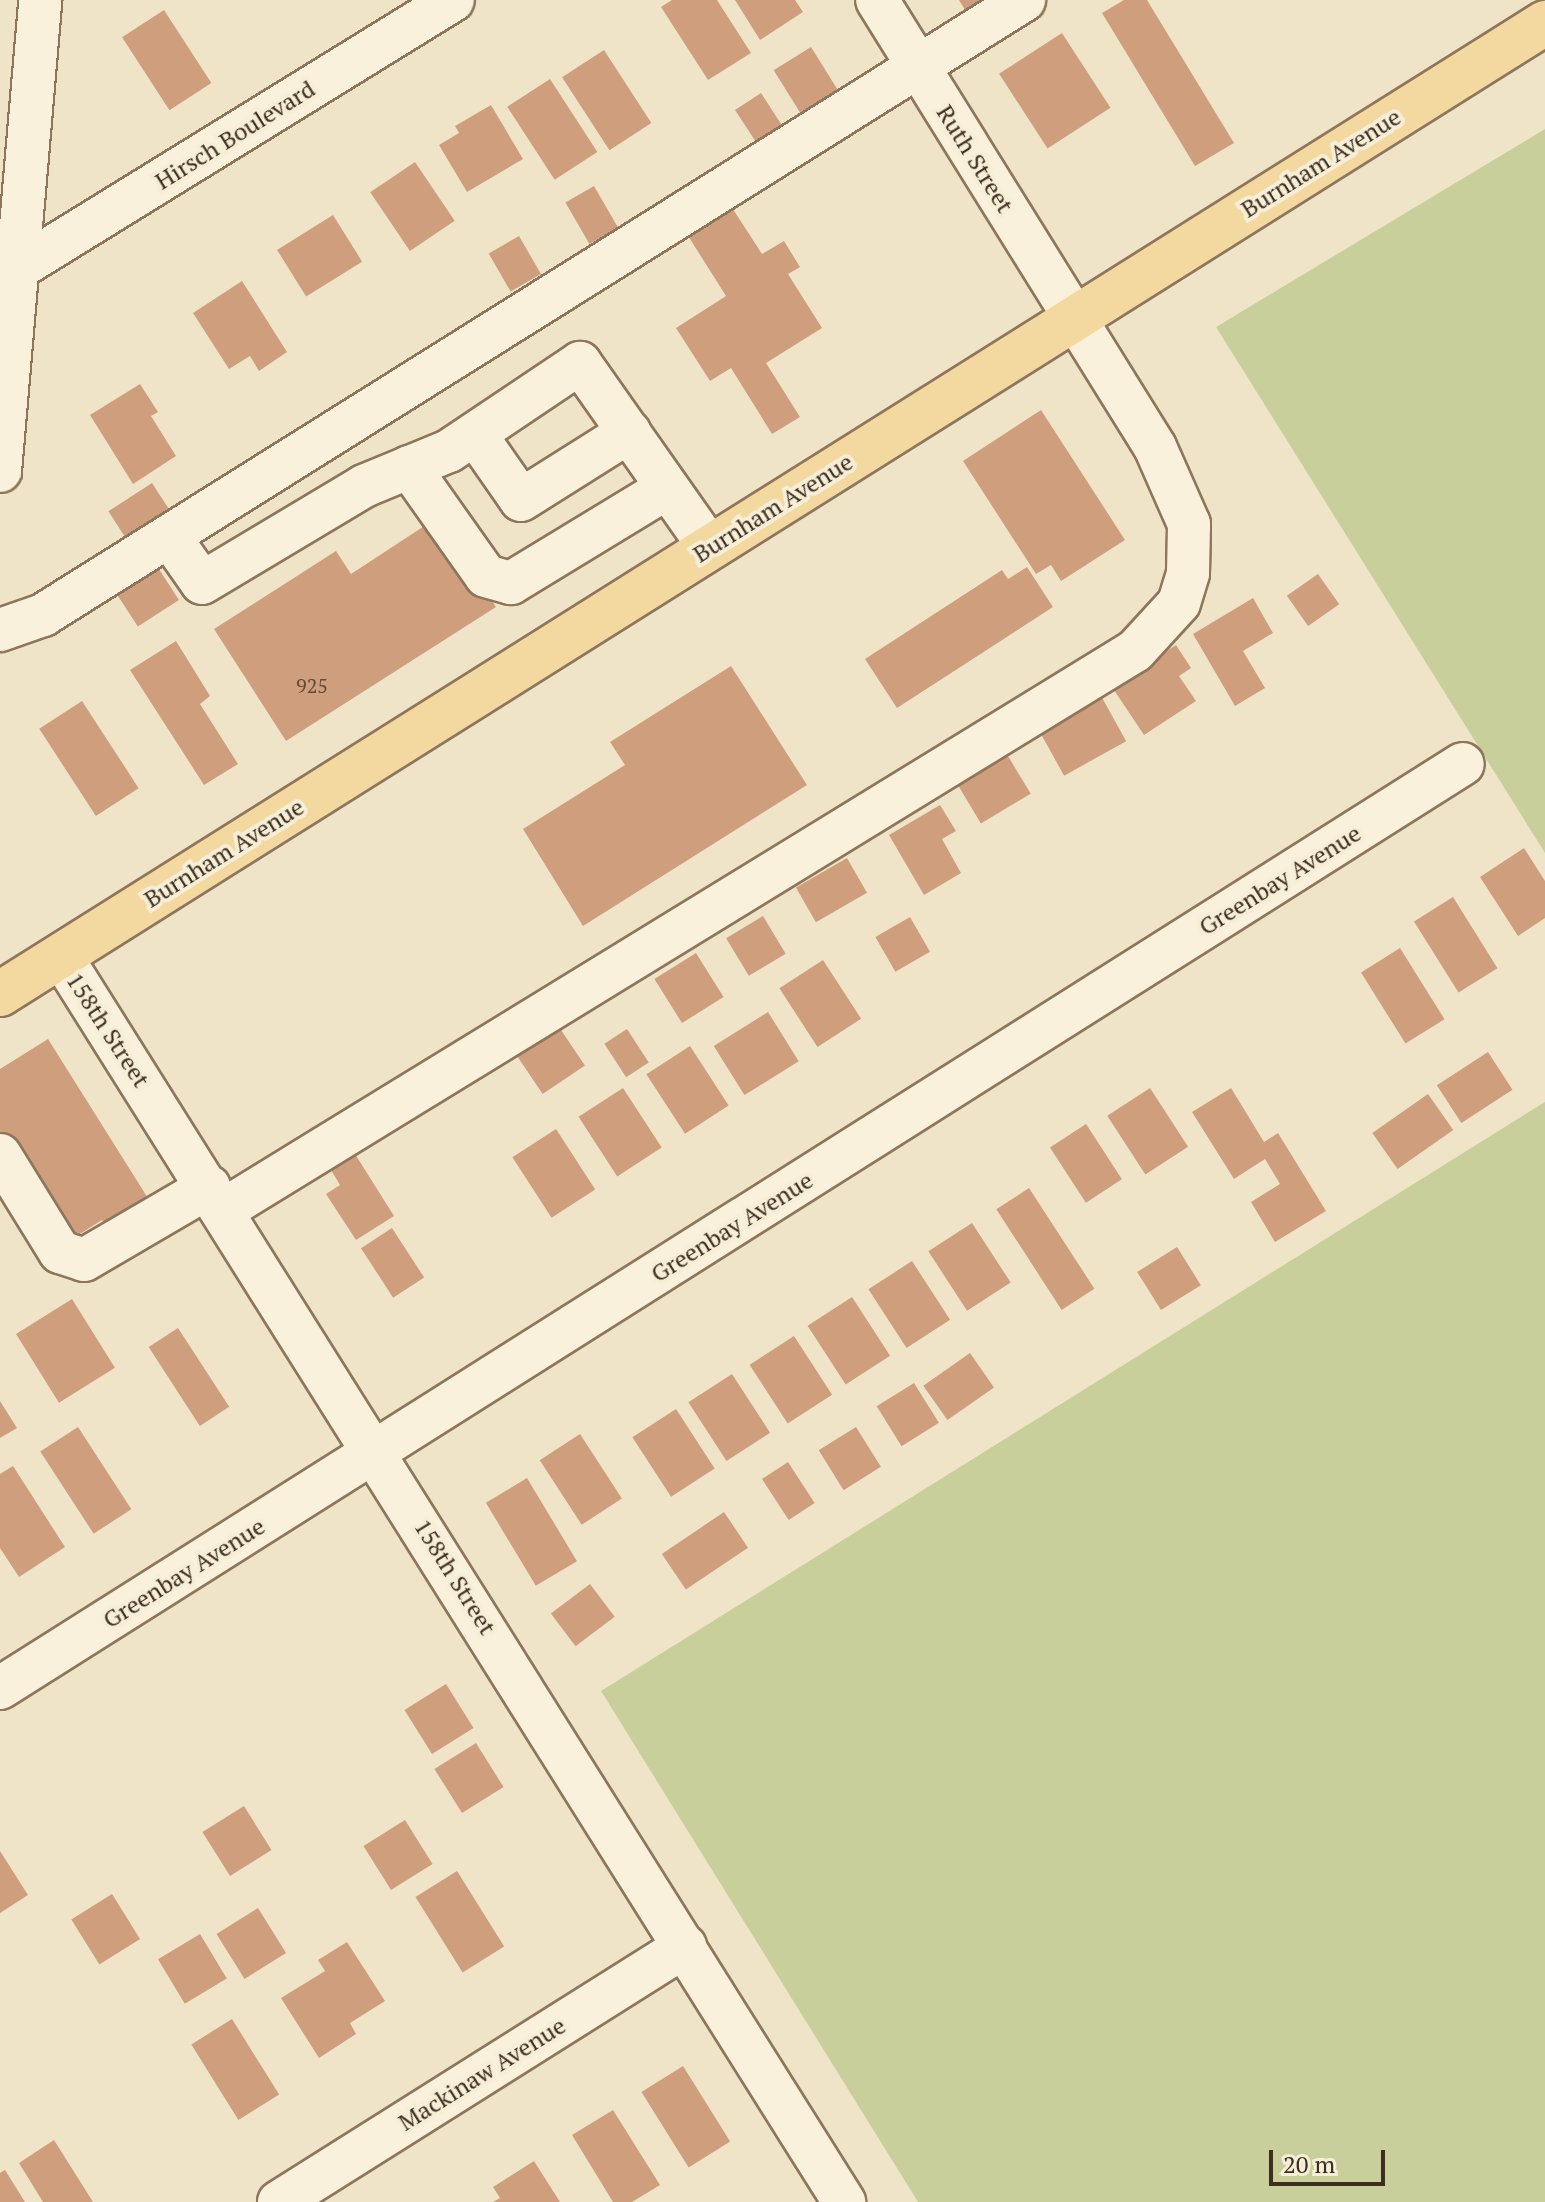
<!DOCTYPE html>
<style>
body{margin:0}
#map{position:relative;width:1545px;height:2202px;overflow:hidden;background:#f0e4c8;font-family:"PT Serif",serif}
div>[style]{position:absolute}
.green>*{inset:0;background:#c9cf9b}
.building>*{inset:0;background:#cf9f7d;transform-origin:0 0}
.roads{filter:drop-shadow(2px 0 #8d765c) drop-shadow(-2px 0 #8d765c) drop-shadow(0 2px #8d765c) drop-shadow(0 -2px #8d765c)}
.minor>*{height:42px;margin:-21px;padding:0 21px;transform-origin:21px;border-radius:21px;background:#faf1dc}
.major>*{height:44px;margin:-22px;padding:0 22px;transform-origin:22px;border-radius:22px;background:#f3d9a0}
span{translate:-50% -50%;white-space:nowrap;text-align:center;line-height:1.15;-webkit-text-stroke:8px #f7eed8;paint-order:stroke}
.number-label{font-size:20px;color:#624a37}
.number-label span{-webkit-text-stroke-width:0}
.street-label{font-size:24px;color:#3d2e20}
.scale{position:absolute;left:1269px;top:2150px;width:116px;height:36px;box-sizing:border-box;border:4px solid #3d2e20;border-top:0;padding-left:10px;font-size:24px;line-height:28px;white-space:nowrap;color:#3d2e20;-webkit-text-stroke:6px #f7eed8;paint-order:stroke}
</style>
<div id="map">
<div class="green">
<i style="clip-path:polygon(1545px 129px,1545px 853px,1216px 327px)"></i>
<i style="clip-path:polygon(1545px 1102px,1545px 2202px,918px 2202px,601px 1691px)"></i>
</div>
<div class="building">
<i style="clip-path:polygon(672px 0,717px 0,751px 53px,708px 80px,661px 7px)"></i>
<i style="clip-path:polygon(735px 0,795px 0,803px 12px,760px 40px)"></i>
<i style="clip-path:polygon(959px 0,990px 0,968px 15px)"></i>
<i style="clip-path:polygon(1124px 0,1147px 0,1234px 143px,1195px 166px,1102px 13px)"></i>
<i style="left:164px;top:10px;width:87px;height:50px;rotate:57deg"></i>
<i style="left:1062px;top:33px;width:89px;height:75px;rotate:57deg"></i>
<i style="left:811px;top:47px;width:53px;height:44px;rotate:58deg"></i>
<i style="left:604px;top:50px;width:87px;height:50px;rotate:57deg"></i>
<i style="left:550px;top:79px;width:87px;height:51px;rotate:57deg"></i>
<i style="left:761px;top:93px;width:42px;height:31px;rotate:57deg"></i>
<i style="clip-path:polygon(491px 105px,523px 159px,467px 192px,439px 145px,459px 133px,455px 126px)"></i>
<i style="left:415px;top:162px;width:71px;height:54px;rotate:56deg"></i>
<i style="left:594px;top:186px;width:48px;height:33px;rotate:60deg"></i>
<i style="clip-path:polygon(729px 203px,762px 254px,784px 241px,800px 267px,788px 274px,822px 328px,766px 363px,800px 417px,772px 434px,731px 368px,710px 381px,676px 328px,726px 296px,685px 231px)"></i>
<i style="left:333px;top:215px;width:55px;height:66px;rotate:58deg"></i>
<i style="left:519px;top:236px;width:44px;height:35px;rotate:60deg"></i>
<i style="clip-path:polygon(242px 281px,287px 352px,259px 371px,250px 356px,229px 369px,193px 313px)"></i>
<i style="clip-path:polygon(140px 384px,158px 412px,151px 416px,176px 456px,133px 484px,90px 415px)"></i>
<i style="clip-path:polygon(1041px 410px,1125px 540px,1061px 581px,1051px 565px,1036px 574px,963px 461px)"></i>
<i style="left:152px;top:483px;width:38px;height:52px;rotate:57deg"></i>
<i style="clip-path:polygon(438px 517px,496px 607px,286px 741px,214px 629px,336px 551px,351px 574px)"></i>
<i style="left:155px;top:563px;width:44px;height:49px;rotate:57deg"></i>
<i style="clip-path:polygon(1027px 567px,1053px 607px,897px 708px,865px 659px,1002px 570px,1008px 579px)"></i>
<i style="left:1318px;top:574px;width:37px;height:38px;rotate:55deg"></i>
<i style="clip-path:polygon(1253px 598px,1273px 633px,1243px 651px,1265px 688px,1235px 706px,1193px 634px)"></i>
<i style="clip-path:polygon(176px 641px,210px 696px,200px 704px,238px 764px,204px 785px,130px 670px)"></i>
<i style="clip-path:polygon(1176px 645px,1191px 668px,1179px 676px,1196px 701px,1144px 735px,1112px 687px)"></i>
<i style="clip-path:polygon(731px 666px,807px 785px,583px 926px,523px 829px,625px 765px,610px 742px)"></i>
<i style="left:1100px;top:694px;width:54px;height:71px;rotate:61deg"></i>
<i style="left:82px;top:701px;width:104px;height:51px;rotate:57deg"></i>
<i style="left:1008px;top:756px;width:44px;height:58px;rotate:59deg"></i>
<i style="clip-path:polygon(940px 805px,956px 831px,942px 839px,961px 873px,924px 895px,889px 835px)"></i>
<i style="clip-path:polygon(1524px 848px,1545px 881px,1545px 918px,1518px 936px,1480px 877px)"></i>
<i style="left:847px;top:858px;width:40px;height:59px;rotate:60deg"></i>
<i style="left:1453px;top:897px;width:84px;height:46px;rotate:58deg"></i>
<i style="left:763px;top:916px;width:44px;height:43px;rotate:59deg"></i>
<i style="left:910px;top:917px;width:40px;height:40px;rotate:60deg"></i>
<i style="left:1400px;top:948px;width:84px;height:46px;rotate:58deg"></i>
<i style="left:696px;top:953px;width:52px;height:49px;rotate:58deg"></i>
<i style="left:823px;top:960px;width:70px;height:52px;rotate:57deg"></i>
<i style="left:768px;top:1012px;width:58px;height:64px;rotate:58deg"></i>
<i style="left:557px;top:1024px;width:50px;height:51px;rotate:56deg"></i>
<i style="left:627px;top:1029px;width:40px;height:27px;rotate:57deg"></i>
<i style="clip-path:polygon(48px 1039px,151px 1203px,108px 1230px,102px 1220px,61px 1246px,0 1149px,0 1069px)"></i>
<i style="left:690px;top:1046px;width:71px;height:52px;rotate:57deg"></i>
<i style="left:1488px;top:1052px;width:45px;height:61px;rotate:57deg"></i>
<i style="left:623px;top:1088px;width:71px;height:53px;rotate:57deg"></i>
<i style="left:1150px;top:1088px;width:70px;height:51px;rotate:57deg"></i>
<i style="clip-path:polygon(1231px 1088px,1264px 1142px,1278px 1133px,1326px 1211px,1275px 1242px,1251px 1202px,1280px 1184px,1265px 1159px,1234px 1179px,1192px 1112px)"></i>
<i style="left:1428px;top:1094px;width:44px;height:68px;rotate:55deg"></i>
<i style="left:1086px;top:1124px;width:66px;height:43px;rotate:57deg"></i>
<i style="left:556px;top:1129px;width:72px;height:52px;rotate:57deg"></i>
<i style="clip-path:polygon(355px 1154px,394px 1216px,356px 1240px,326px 1194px,340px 1185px,331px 1170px)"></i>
<i style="left:1029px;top:1188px;width:120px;height:39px;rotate:57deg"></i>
<i style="left:972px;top:1223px;width:71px;height:52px;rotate:57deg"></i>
<i style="left:392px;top:1228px;width:59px;height:37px;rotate:57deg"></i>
<i style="left:1177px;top:1247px;width:45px;height:47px;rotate:58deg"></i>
<i style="left:912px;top:1261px;width:70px;height:52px;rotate:57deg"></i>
<i style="left:852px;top:1297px;width:70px;height:53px;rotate:57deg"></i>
<i style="left:72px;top:1299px;width:81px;height:66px;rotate:58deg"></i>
<i style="left:178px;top:1328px;width:94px;height:35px;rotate:57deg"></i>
<i style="left:794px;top:1336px;width:70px;height:53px;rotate:57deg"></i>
<i style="left:970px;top:1353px;width:42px;height:57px;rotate:55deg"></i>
<i style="left:732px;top:1374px;width:70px;height:52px;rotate:57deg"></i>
<i style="left:914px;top:1383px;width:47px;height:44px;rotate:58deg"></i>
<i style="clip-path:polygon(0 1401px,17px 1428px,0 1438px)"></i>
<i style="left:676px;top:1409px;width:71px;height:52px;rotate:57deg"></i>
<i style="left:78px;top:1427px;width:98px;height:45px;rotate:57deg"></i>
<i style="left:856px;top:1427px;width:47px;height:44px;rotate:58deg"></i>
<i style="left:580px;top:1434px;width:77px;height:48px;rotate:57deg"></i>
<i style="left:788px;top:1462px;width:49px;height:31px;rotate:57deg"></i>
<i style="clip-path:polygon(13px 1466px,65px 1547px,19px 1577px,0 1548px,0 1474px)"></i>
<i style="left:527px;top:1478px;width:97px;height:48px;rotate:59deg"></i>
<i style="left:724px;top:1512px;width:43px;height:75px;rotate:56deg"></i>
<i style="left:590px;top:1584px;width:41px;height:49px;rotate:53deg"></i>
<i style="left:446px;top:1684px;width:52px;height:49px;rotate:58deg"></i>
<i style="left:476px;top:1743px;width:52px;height:49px;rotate:58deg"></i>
<i style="left:244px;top:1806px;width:52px;height:49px;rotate:58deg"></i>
<i style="left:405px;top:1820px;width:52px;height:49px;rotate:58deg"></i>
<i style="clip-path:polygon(0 1851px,28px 1895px,0 1913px)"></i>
<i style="left:457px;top:1871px;width:89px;height:49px;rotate:58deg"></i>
<i style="left:112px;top:1894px;width:53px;height:48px;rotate:58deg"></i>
<i style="left:258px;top:1908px;width:53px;height:49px;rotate:58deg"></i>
<i style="left:200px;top:1934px;width:52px;height:49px;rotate:59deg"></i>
<i style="clip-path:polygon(347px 1942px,385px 2001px,350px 2023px,356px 2034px,319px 2058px,281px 1998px,325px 1971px,318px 1960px)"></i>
<i style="left:232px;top:2019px;width:89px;height:48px;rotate:58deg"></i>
<i style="left:683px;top:2066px;width:89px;height:49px;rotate:58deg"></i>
<i style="clip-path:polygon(613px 2110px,660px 2185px,632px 2202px,613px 2202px,572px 2135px)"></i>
<i style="clip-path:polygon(54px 2140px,93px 2202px,43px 2202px,19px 2163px)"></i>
<i style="clip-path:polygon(534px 2161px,560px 2202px,493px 2202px,500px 2198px,493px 2187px)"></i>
<i style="clip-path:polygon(5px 2170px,25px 2202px,0 2202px,0 2173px)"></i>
</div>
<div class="roads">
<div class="minor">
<i style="left:17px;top:269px;width:512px;rotate:-31.67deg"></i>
<i style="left:475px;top:434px;width:80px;rotate:55.1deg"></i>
<i style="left:521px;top:500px;width:128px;rotate:-32.2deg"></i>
<i style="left:409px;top:467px;width:133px;rotate:54.8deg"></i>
<i style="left:486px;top:576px;width:26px;rotate:16deg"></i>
<i style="left:511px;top:583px;width:183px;rotate:-31.3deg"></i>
<i style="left:0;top:471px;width:473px;rotate:-85.1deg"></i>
<i style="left:169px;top:536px;width:57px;rotate:54.9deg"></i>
<i style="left:202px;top:583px;width:189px;rotate:-30.9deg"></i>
<i style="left:364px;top:486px;width:92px;rotate:-22.4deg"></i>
<i style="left:449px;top:451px;width:158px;rotate:-33.9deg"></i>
<i style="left:580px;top:363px;width:226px;rotate:54.9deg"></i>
<i style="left:0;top:630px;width:46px;rotate:-19.2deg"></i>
<i style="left:43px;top:615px;width:1158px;rotate:-32.08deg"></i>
<i style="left:61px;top:956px;width:1472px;rotate:57.85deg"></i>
<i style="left:0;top:1155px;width:114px;rotate:58.3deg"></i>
<i style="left:60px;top:1252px;width:25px;rotate:18deg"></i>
<i style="left:84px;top:1260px;width:145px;rotate:-30.3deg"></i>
<i style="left:223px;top:1210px;width:1070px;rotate:-31.51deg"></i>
<i style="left:1135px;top:651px;width:65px;rotate:-47.5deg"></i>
<i style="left:1179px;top:603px;width:31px;rotate:-73deg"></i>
<i style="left:1188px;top:573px;width:49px;rotate:-88.8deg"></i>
<i style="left:1189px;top:524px;width:84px;rotate:-113.8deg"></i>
<i style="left:1155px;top:447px;width:526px;rotate:-121.88deg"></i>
<i style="left:0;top:1688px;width:1730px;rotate:-32.28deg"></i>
<i style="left:279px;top:2202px;width:480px;rotate:-32.2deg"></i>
</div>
<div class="major">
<i style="left:0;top:994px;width:1825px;rotate:-32.15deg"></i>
</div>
</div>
<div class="number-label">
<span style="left:312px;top:685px">925</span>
</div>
<div class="street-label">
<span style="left:235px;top:135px;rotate:-32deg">Hirsch Boulevard</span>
<span style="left:975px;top:159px;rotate:58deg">Ruth Street</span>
<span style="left:1321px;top:163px;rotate:-32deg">Burnham Avenue</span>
<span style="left:773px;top:508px;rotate:-32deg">Burnham Avenue</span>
<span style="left:224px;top:853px;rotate:-32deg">Burnham Avenue</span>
<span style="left:1280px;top:880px;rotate:-32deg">Greenbay Avenue</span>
<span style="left:108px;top:1030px;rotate:57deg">158th Street</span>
<span style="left:732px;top:1227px;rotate:-32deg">Greenbay Avenue</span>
<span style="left:184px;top:1573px;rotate:-32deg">Greenbay Avenue</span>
<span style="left:455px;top:1577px;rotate:58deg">158th Street</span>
<span style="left:482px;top:2074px;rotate:-32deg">Mackinaw Avenue</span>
</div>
<div class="scale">20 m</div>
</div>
